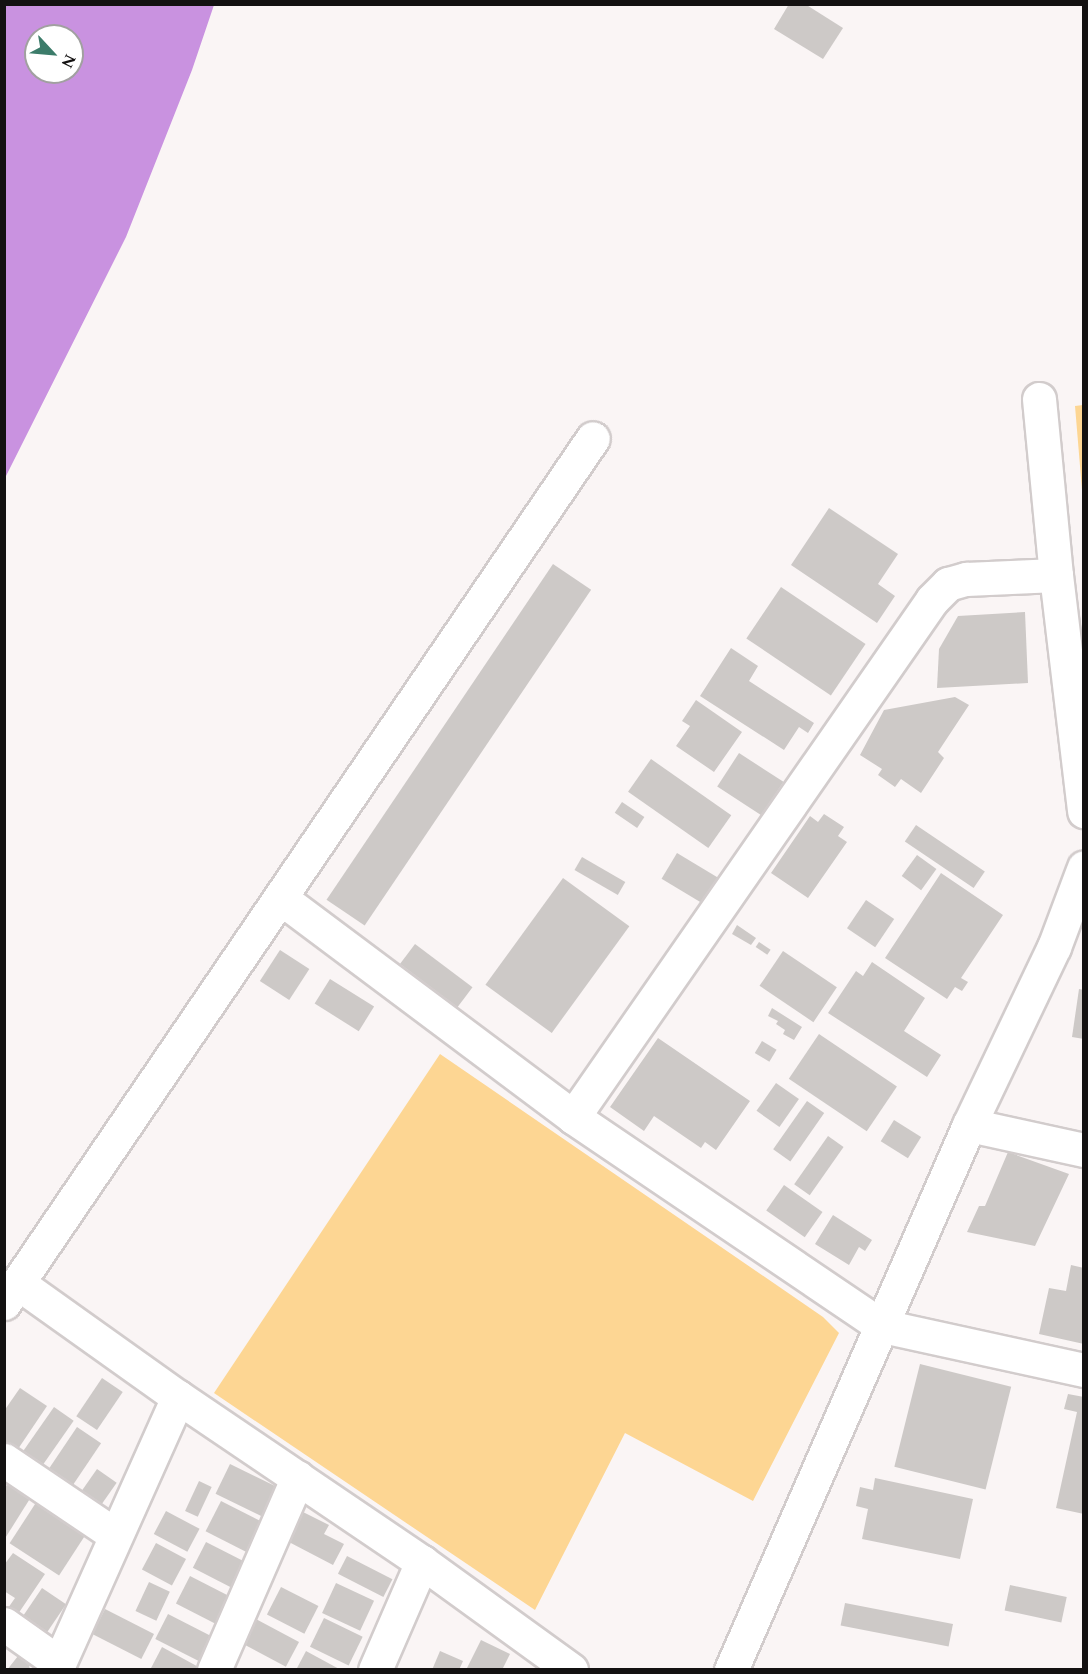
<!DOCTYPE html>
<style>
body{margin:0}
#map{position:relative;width:1088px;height:1674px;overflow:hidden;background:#faf5f5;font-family:Spectral,serif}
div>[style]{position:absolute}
.green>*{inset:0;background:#fdd693}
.water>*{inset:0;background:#c992e0}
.building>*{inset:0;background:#cdc9c7;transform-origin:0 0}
.roads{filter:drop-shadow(2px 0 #d2cccc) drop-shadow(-2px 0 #d2cccc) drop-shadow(0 2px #d2cccc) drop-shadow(0 -2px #d2cccc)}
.street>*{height:33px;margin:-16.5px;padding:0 16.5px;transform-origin:16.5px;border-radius:16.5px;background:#fff}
.secondary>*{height:33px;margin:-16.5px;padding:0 16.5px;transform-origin:16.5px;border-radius:16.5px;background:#fff}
span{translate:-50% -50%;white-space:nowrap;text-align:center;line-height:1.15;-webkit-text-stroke:6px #fff;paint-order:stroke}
.frame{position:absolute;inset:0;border:6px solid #131111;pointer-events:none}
.north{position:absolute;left:24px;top:24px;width:60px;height:60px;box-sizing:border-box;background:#fff;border:2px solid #a1a0a0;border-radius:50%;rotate:116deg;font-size:16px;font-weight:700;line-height:24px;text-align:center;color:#131111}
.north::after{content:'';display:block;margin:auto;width:21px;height:27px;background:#3c7c6a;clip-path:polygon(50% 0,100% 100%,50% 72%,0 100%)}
</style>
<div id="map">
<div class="green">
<i style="clip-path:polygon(1083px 405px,1084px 405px,1083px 502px,1075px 406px)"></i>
<i style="clip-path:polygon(440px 1054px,823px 1317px,839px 1333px,753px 1501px,625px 1433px,535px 1610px,214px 1393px)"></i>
</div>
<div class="water">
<i style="clip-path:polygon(evenodd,5px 4px,214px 5px,192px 70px,126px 237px,5px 478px,5px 4px,36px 36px,72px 36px,72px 72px,36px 72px,36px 36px)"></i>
</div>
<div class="building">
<i style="clip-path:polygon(789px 4px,805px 4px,843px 28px,823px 59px,774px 29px)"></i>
<i style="clip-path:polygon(829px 508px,898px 554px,878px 584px,895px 596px,877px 623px,791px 565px)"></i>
<i style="left:553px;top:564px;width:46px;height:405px;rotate:34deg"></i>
<i style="left:781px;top:587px;width:102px;height:62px;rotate:34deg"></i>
<i style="clip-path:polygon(1025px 612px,1028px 683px,937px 688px,939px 649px,958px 616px)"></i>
<i style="clip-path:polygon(731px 648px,758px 666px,749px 681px,814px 723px,808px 733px,799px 727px,784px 750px,700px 696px)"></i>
<i style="clip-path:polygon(955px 697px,969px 705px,938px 752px,944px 758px,921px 793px,901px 779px,895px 787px,878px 775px,882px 769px,860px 755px,884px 710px)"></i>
<i style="clip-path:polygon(696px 700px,742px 732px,714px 772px,676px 746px,690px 726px,682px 721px)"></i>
<i style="left:739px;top:753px;width:53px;height:40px;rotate:33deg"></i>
<i style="left:651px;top:759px;width:98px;height:40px;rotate:35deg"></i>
<i style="left:622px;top:802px;width:27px;height:13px;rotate:34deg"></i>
<i style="clip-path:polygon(824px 814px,844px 827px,838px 836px,847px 842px,808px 898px,771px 873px,810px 816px,818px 822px)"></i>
<i style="left:916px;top:825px;width:83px;height:20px;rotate:34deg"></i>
<i style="left:677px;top:853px;width:48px;height:30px;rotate:31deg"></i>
<i style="left:917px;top:855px;width:24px;height:26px;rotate:36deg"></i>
<i style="left:582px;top:857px;width:50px;height:15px;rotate:30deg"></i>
<i style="clip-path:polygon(941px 873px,1003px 915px,961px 978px,968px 982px,962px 991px,955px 987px,947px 999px,885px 958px)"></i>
<i style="left:563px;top:878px;width:82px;height:132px;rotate:36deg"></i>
<i style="left:866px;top:900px;width:34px;height:34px;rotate:34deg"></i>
<i style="clip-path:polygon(737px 925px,756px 938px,751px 945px,732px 934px)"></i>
<i style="left:759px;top:942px;width:14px;height:6px;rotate:34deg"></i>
<i style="left:415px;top:944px;width:72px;height:25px;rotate:37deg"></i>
<i style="left:280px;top:950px;width:35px;height:37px;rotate:33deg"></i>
<i style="left:783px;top:951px;width:65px;height:42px;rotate:34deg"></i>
<i style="clip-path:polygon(872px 962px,925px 998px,904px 1031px,941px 1055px,927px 1077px,828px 1013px,856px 971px,863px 976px)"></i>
<i style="left:330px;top:979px;width:52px;height:29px;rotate:32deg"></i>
<i style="clip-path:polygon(1079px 989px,1084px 990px,1084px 1039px,1072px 1037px)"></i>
<i style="clip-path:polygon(772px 1008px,802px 1027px,794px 1040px,783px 1034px,785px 1030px,776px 1024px,778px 1021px,768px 1016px)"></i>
<i style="left:819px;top:1034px;width:94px;height:54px;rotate:34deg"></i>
<i style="clip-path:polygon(658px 1038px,750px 1101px,716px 1150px,705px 1142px,701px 1148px,654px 1116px,644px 1131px,610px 1107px)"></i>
<i style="left:762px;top:1041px;width:17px;height:14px;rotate:31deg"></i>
<i style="left:776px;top:1083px;width:28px;height:34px;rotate:35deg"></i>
<i style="left:807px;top:1101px;width:21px;height:59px;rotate:35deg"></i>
<i style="left:894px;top:1120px;width:32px;height:25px;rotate:32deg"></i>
<i style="left:828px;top:1136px;width:19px;height:59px;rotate:35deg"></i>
<i style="clip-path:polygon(1008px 1152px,1069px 1174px,1035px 1246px,967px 1232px,979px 1206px,985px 1206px)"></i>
<i style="left:784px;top:1185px;width:47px;height:31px;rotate:35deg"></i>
<i style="clip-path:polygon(833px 1215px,872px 1240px,865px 1251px,859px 1247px,849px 1265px,815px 1244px)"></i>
<i style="clip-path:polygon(1071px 1265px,1084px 1268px,1084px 1344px,1039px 1334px,1049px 1288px,1066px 1291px)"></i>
<i style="left:920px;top:1364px;width:94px;height:106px;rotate:14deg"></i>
<i style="left:102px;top:1378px;width:25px;height:46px;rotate:34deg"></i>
<i style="clip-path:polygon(20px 1388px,47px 1406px,16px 1452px,4px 1445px,4px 1411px)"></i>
<i style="clip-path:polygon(1068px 1394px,1084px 1397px,1084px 1514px,1056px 1508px,1077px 1412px,1064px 1409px)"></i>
<i style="left:54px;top:1407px;width:24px;height:60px;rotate:35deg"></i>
<i style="left:77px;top:1427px;width:29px;height:56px;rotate:34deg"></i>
<i style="left:230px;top:1464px;width:57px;height:33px;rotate:26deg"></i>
<i style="left:97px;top:1469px;width:24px;height:32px;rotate:35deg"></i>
<i style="clip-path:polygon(875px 1478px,973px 1499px,960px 1559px,862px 1539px,868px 1509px,856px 1506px,860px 1487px,873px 1490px)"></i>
<i style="left:199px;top:1481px;width:14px;height:33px;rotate:25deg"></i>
<i style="clip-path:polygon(8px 1483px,31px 1497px,4px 1540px,4px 1489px)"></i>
<i style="left:39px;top:1498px;width:59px;height:54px;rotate:33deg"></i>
<i style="left:221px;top:1501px;width:48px;height:34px;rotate:27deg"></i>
<i style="left:166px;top:1511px;width:38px;height:26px;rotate:28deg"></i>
<i style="clip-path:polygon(301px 1511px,329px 1525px,324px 1534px,344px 1544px,333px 1565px,287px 1541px)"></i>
<i style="left:206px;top:1542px;width:48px;height:29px;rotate:27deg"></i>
<i style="left:156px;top:1543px;width:34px;height:30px;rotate:28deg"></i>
<i style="clip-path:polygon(13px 1553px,45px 1574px,16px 1617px,6px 1611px,15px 1598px,4px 1591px,4px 1565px)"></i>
<i style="left:347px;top:1556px;width:51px;height:20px;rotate:27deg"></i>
<i style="left:190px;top:1576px;width:46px;height:31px;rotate:27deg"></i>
<i style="left:149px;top:1582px;width:23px;height:32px;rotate:25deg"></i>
<i style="left:336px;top:1583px;width:42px;height:33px;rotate:25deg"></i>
<i style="left:1010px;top:1585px;width:58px;height:26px;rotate:12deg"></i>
<i style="left:281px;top:1587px;width:42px;height:31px;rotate:27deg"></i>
<i style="left:42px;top:1588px;width:29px;height:36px;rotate:34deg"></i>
<i style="left:845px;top:1603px;width:110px;height:23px;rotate:11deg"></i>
<i style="left:105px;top:1609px;width:55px;height:28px;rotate:27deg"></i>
<i style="left:168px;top:1614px;width:57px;height:28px;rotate:27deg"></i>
<i style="left:254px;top:1618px;width:51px;height:28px;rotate:28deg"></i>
<i style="left:324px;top:1618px;width:43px;height:32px;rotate:26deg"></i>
<i style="clip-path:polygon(481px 1640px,510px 1654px,502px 1670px,467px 1668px)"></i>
<i style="clip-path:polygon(162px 1647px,204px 1670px,150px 1670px)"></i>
<i style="clip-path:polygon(306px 1651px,341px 1670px,296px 1670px)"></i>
<i style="clip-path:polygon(440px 1651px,463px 1661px,459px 1670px,432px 1670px)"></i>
<i style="clip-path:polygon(18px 1656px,32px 1663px,29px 1667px,32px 1670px,7px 1670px)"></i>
</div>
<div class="roads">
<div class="street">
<i style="left:282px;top:899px;width:364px;rotate:36.8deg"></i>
<i style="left:573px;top:1117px;width:373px;rotate:34.1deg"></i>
<i style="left:573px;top:1117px;width:629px;rotate:-55.22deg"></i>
<i style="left:932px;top:600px;width:23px;rotate:-45deg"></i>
<i style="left:948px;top:584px;width:19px;rotate:-16deg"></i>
<i style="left:966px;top:579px;width:90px;rotate:-2.5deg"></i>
<i style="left:969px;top:1125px;width:118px;rotate:12.3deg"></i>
<i style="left:18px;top:1283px;width:196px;rotate:35.5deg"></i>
<i style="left:178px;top:1397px;width:295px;rotate:34.1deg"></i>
<i style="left:422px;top:1562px;width:184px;rotate:35.9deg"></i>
<i style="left:4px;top:1303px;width:1046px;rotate:-55.75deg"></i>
<i style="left:4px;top:1460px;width:134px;rotate:34deg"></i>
<i style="left:4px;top:1624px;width:67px;rotate:35.3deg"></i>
<i style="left:56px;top:1670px;width:299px;rotate:-65.9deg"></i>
<i style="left:214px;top:1670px;width:210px;rotate:-66.5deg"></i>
<i style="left:375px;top:1670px;width:118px;rotate:-66.5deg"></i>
</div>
<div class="secondary">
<i style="left:1039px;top:399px;width:177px;rotate:84.5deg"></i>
<i style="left:1056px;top:575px;width:238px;rotate:83.2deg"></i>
<i style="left:882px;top:1326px;width:207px;rotate:12.3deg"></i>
<i style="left:731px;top:1670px;width:595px;rotate:-66.41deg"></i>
<i style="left:969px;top:1125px;width:197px;rotate:-64.5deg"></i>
<i style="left:1054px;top:947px;width:85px;rotate:-69.4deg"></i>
</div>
</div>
<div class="frame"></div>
<div class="north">N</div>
</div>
